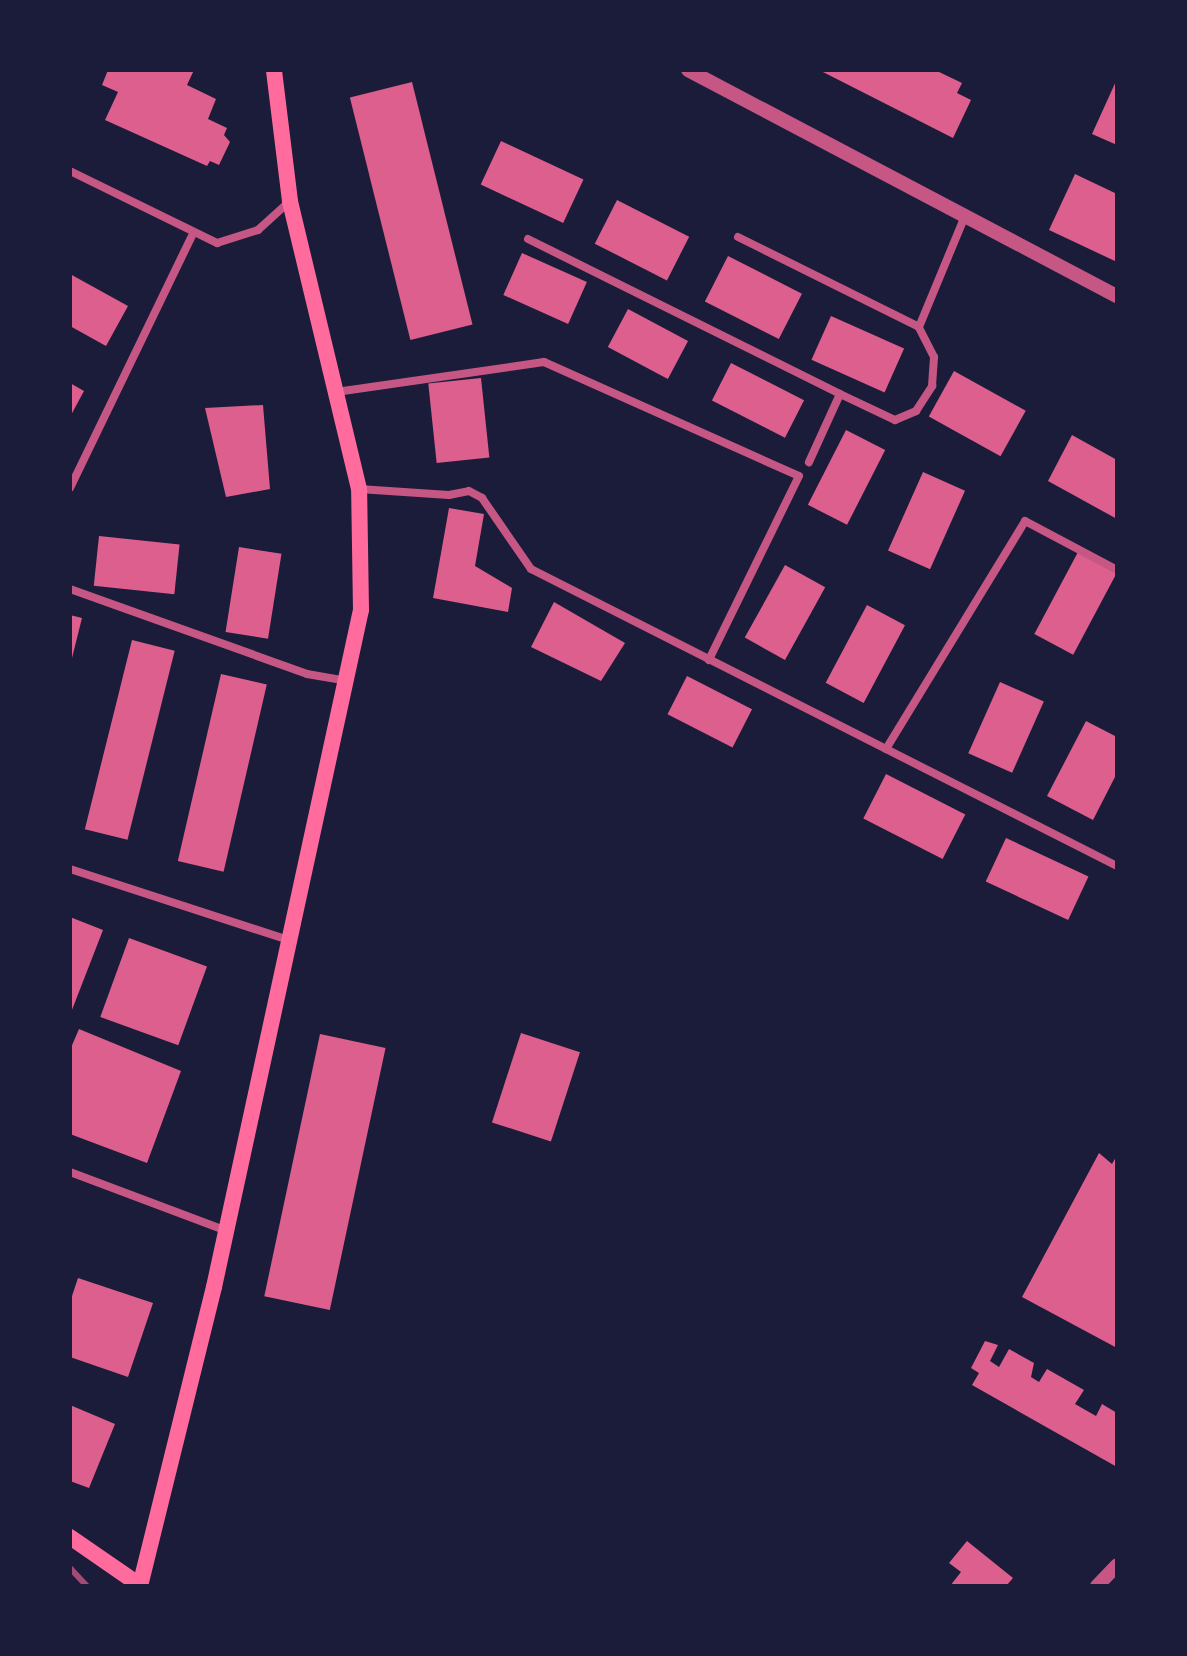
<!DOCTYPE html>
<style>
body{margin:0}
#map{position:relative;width:1187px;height:1656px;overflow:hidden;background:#1b1b3a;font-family:"Noto Sans",sans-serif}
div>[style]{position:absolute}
.building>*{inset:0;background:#dd5f8e;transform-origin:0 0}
.minor>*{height:8px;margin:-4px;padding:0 4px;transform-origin:4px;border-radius:4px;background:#c65784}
.tertiary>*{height:14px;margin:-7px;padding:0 7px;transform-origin:7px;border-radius:7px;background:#c65784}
.secondary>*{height:16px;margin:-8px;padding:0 8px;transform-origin:8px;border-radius:8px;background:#ff6b9d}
.rail>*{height:6px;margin:-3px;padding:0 3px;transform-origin:3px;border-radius:3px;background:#a44b75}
span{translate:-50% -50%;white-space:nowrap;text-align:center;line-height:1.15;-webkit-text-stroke:6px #1b1b3a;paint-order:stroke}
.frame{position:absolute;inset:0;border:72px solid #1b1b3a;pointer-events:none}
</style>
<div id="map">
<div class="building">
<i style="clip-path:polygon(108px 70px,194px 70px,187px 85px,216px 99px,208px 119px,227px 128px,224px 135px,230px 142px,219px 165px,210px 161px,207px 166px,105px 120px,118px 92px,102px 85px)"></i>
<i style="clip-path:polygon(819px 70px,935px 70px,962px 83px,957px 93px,971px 100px,953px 138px)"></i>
<i style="clip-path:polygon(1117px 79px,1117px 145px,1092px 134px)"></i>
<i style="left:412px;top:82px;width:250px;height:64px;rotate:76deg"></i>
<i style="left:501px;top:141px;width:91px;height:48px;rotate:25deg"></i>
<i style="clip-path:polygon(1075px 174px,1117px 194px,1117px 262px,1049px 230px)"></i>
<i style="left:617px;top:200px;width:81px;height:49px;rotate:27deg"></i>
<i style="left:522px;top:253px;width:71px;height:46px;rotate:24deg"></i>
<i style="left:728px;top:256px;width:83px;height:51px;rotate:27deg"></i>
<i style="clip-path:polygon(70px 274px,128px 306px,106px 346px,70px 326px)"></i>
<i style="left:628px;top:309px;width:68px;height:43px;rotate:28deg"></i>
<i style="left:831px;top:316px;width:80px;height:48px;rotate:24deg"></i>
<i style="left:731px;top:363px;width:82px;height:42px;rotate:27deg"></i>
<i style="left:954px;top:371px;width:82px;height:52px;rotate:29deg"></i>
<i style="left:481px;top:378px;width:80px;height:53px;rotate:84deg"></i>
<i style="clip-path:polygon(70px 383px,84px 391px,70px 417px)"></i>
<i style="clip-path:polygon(263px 405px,270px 489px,226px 497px,205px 408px)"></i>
<i style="left:846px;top:430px;width:44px;height:84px;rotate:27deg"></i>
<i style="clip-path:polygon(1072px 435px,1117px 460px,1117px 519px,1048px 481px)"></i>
<i style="left:923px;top:472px;width:46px;height:86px;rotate:24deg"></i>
<i style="clip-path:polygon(449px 508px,484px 514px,475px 566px,512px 588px,508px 612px,433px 598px)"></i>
<i style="left:99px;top:536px;width:81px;height:50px;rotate:6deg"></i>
<i style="left:239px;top:547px;width:43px;height:86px;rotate:9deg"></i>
<i style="left:1078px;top:552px;width:44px;height:93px;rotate:28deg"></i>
<i style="left:785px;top:565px;width:46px;height:83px;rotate:29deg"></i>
<i style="clip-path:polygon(554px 602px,625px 643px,601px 681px,531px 647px)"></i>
<i style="left:867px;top:605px;width:43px;height:88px;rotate:28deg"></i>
<i style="clip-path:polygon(70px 615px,82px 618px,71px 662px,70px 661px)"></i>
<i style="left:132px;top:640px;width:44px;height:195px;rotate:14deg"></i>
<i style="left:221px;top:674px;width:47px;height:192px;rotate:13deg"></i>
<i style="left:687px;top:676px;width:73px;height:43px;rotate:27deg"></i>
<i style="left:1000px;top:682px;width:48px;height:78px;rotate:24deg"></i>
<i style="clip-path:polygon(1086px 721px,1117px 737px,1117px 773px,1093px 820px,1047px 796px)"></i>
<i style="left:886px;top:774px;width:89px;height:50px;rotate:27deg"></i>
<i style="left:1006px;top:838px;width:91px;height:48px;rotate:25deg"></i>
<i style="clip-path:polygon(70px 917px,103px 930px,70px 1015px)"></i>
<i style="left:129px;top:938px;width:83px;height:84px;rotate:20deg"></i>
<i style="clip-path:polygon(79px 1029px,181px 1071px,147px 1163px,70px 1134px,70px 1050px)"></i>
<i style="left:521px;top:1033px;width:62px;height:94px;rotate:18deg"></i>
<i style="left:320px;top:1034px;width:67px;height:268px;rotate:12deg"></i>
<i style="clip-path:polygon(1099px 1153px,1112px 1164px,1117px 1155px,1117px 1348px,1022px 1297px)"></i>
<i style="clip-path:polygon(78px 1278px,153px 1303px,128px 1377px,70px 1357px,70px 1302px)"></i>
<i style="clip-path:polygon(985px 1341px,998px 1345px,990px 1361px,999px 1367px,1009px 1349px,1034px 1363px,1031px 1377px,1039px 1382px,1047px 1369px,1084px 1390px,1075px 1404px,1096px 1416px,1102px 1404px,1117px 1413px,1117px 1467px,972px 1385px,979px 1373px,971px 1368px)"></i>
<i style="clip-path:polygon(70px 1405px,115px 1424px,89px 1488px,70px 1481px)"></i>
<i style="clip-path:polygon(967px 1541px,1013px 1578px,1006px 1586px,950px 1586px,961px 1572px,949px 1563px)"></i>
</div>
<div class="minor">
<i style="left:70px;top:171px;width:164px;rotate:26.1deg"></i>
<i style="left:217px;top:243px;width:43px;rotate:-17.6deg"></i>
<i style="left:258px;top:230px;width:43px;rotate:-42.2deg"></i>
<i style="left:738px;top:237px;width:202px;rotate:26.4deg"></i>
<i style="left:528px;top:239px;width:348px;rotate:26.4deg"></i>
<i style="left:840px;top:394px;width:75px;rotate:114.5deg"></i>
<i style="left:336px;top:392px;width:210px;rotate:-8.2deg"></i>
<i style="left:544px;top:362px;width:279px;rotate:24.1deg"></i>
<i style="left:799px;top:476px;width:205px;rotate:116.1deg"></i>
<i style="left:840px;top:394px;width:61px;rotate:25.3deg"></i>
<i style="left:895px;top:420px;width:23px;rotate:-23deg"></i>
<i style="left:916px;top:411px;width:30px;rotate:-57deg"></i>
<i style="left:932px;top:386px;width:29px;rotate:-86deg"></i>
<i style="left:934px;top:357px;width:34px;rotate:-117deg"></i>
<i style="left:919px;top:327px;width:120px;rotate:-67.5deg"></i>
<i style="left:70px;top:488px;width:280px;rotate:-64.2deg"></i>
<i style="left:359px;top:489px;width:90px;rotate:3.8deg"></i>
<i style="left:449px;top:495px;width:20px;rotate:-11deg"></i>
<i style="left:469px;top:491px;width:15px;rotate:28deg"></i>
<i style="left:482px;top:498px;width:86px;rotate:55.4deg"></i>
<i style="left:531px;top:569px;width:657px;rotate:26.88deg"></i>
<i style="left:70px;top:589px;width:252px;rotate:19.7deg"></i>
<i style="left:307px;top:674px;width:42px;rotate:9.7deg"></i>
<i style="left:886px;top:749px;width:267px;rotate:-58.6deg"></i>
<i style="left:1025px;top:521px;width:104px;rotate:28deg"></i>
<i style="left:70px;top:869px;width:229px;rotate:18deg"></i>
<i style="left:70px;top:1172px;width:162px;rotate:20.6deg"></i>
</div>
<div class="tertiary">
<i style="left:688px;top:70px;width:485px;rotate:27.8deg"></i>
<i style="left:1097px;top:1586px;width:29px;rotate:-46deg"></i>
</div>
<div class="secondary">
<i style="left:70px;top:1537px;width:86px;rotate:34.6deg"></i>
<i style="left:140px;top:1586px;width:308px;rotate:-76.1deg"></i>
<i style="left:214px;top:1287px;width:693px;rotate:-77.75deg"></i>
<i style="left:361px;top:610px;width:121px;rotate:-90.9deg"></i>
<i style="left:359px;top:489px;width:296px;rotate:-103.5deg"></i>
<i style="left:290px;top:201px;width:132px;rotate:-97deg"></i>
</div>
<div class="rail">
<i style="left:70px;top:1568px;width:25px;rotate:47deg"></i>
</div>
<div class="frame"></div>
</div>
